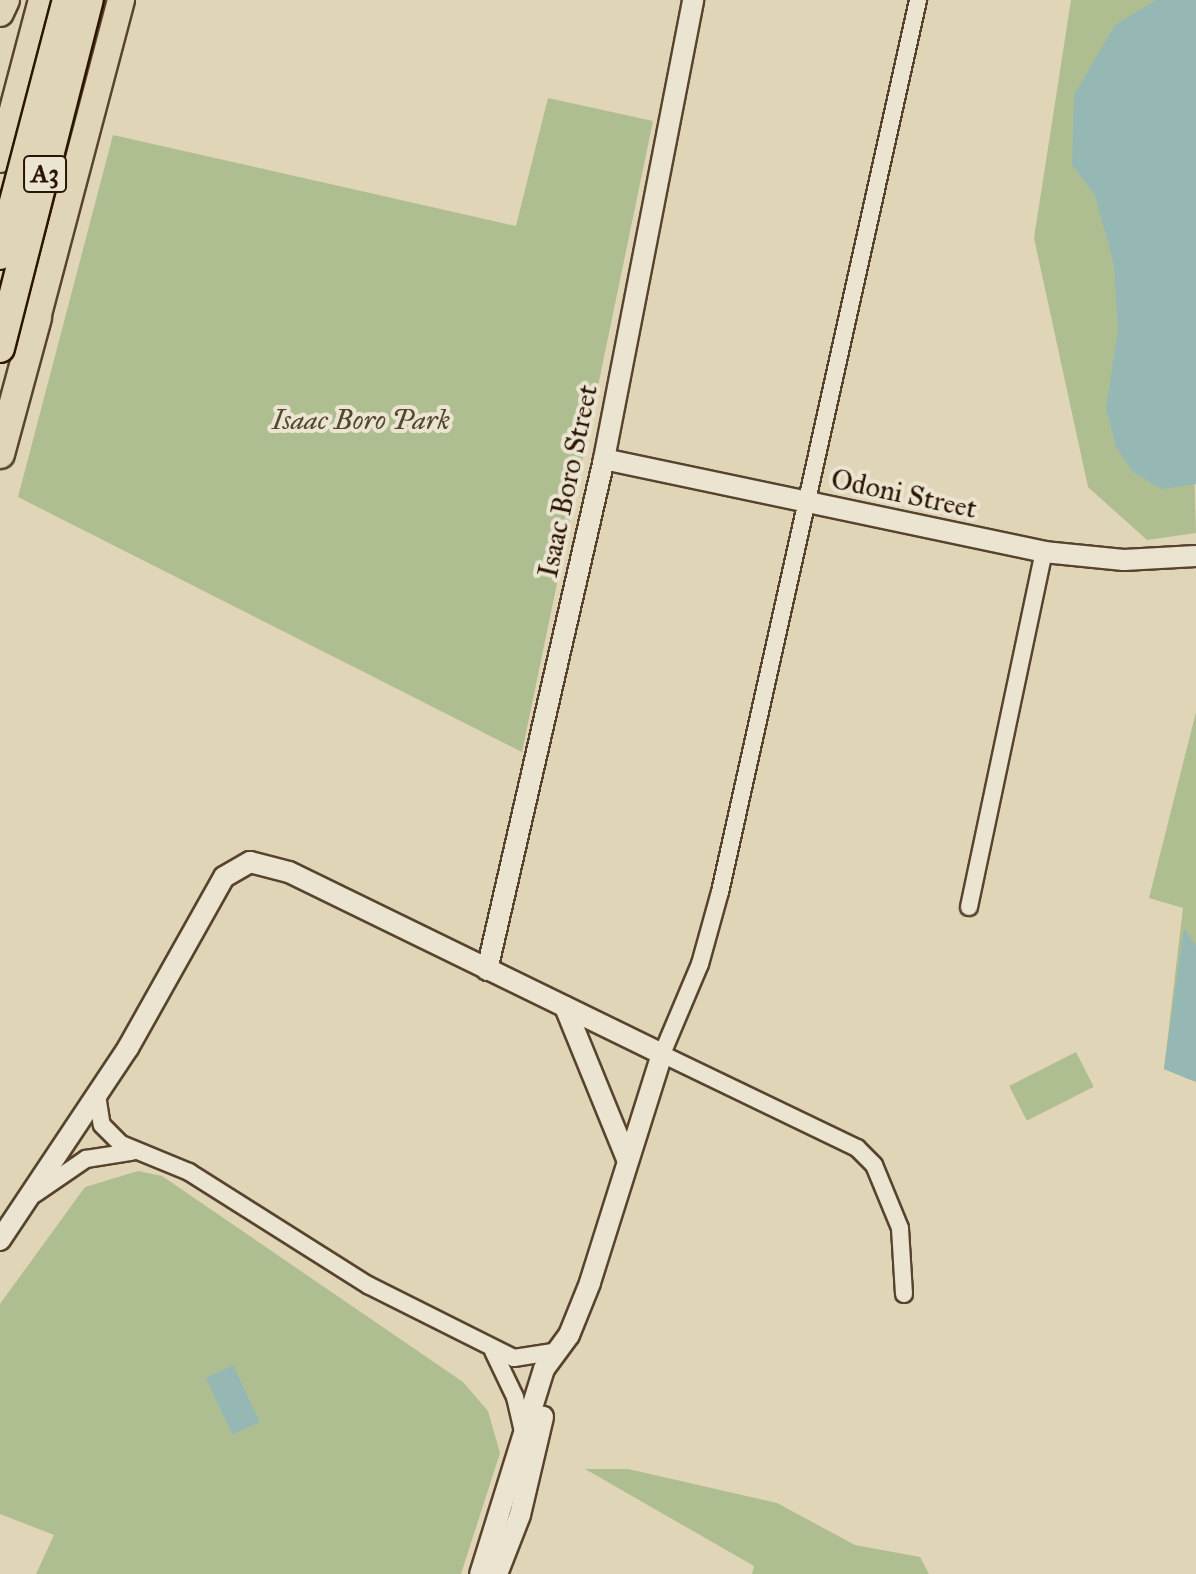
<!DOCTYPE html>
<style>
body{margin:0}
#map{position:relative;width:1196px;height:1574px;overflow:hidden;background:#e0d5b6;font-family:"IM FELL Great Primer",serif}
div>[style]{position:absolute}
.green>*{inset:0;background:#afbe91;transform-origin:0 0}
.water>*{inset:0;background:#95b8b4;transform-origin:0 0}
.roads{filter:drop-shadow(2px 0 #58442e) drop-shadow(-2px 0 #58442e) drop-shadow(0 2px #58442e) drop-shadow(0 -2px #58442e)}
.minor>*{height:16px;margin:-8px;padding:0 8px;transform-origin:8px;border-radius:8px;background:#ebe4d0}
.tertiary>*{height:20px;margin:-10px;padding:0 10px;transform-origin:10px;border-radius:10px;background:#ebe4d0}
.primary>*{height:26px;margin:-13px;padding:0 13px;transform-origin:13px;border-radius:13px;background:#e0d5b6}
.trunk>*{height:28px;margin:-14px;padding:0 14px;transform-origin:14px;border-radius:14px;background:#e0d5b6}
.bridges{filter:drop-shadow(2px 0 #2b1400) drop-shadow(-2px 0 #2b1400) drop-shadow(0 2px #2b1400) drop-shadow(0 -2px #2b1400)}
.trunk-bridge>*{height:28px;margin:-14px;padding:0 14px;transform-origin:14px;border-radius:14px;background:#e0d5b6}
span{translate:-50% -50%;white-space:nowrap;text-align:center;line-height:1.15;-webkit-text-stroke:8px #ebe4d0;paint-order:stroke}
.shield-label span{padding:2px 6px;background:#ebe4d0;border:2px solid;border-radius:6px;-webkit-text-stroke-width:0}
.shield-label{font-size:26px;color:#2b1400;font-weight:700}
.park-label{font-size:28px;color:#53472c;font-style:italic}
.street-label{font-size:28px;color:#2b1400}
</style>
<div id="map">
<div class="green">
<i style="clip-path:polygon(1071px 0,1180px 0,1196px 533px,1147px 540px,1088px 487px,1034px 238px)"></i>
<i style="clip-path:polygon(548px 98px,653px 121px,522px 752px,18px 497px,113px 135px,516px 226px)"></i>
<i style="clip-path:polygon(1196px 712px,1196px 1082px,1164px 1069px,1183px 908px,1149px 898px)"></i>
<i style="left:1076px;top:1052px;width:39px;height:75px;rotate:63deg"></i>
<i style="clip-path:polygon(138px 1171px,162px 1176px,463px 1382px,488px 1411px,500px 1453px,461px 1574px,36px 1574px,54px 1535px,0 1514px,0 1304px,85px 1187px)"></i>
<i style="clip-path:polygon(585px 1469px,628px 1469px,777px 1503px,855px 1545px,920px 1557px,929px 1574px,752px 1574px,754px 1566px)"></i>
</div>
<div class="water">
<i style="clip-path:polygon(1156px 0,1196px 0,1196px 484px,1161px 489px,1133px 472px,1116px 447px,1106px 408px,1118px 330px,1114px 265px,1095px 195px,1072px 165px,1074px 95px,1115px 25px)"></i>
<i style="clip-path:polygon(1184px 928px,1196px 946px,1196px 1082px,1164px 1069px)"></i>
<i style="left:233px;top:1365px;width:63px;height:30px;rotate:65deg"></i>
</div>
<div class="roads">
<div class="minor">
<i style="left:969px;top:907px;width:363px;rotate:-78.1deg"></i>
<i style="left:97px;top:1095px;width:30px;rotate:81deg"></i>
<i style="left:102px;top:1125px;width:27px;rotate:45deg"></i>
<i style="left:121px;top:1144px;width:74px;rotate:22.4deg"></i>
<i style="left:189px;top:1172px;width:212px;rotate:32.3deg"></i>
<i style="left:368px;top:1285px;width:163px;rotate:26.6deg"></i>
<i style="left:514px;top:1358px;width:46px;rotate:-8.8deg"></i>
<i style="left:35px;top:1194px;width:62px;rotate:-34.5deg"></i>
<i style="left:86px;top:1159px;width:46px;rotate:-8.8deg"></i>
<i style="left:904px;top:1294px;width:66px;rotate:-93.5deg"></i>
<i style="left:900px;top:1228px;width:68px;rotate:-112.4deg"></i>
<i style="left:874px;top:1165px;width:24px;rotate:-135deg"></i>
<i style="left:857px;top:1148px;width:216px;rotate:-154.3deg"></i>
<i style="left:662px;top:1054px;width:98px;rotate:-67.1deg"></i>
<i style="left:700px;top:964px;width:75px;rotate:-74.5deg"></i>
<i style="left:720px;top:892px;width:914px;rotate:-77.48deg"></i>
<i style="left:493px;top:1351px;width:51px;rotate:64.4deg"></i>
<i style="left:515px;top:1397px;width:39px;rotate:77deg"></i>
</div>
<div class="tertiary">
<i style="left:604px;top:459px;width:450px;rotate:11.9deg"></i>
<i style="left:1044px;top:552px;width:80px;rotate:5.7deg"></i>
<i style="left:1124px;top:560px;width:72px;rotate:-3.2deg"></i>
<i style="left:487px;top:970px;width:524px;rotate:-77.1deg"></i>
<i style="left:604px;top:459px;width:468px;rotate:-79deg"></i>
<i style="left:565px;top:1007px;width:164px;rotate:67.8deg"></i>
<i style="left:0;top:1240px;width:231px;rotate:-56.3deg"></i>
<i style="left:128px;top:1048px;width:196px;rotate:-60.7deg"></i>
<i style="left:224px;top:877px;width:30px;rotate:-30deg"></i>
<i style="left:250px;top:862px;width:40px;rotate:14.4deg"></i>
<i style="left:289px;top:872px;width:415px;rotate:26deg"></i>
<i style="left:662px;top:1054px;width:240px;rotate:107.5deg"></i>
<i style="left:590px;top:1283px;width:56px;rotate:112deg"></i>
<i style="left:569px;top:1335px;width:42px;rotate:126.3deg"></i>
<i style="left:544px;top:1369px;width:215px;rotate:107.3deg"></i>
<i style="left:497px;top:1574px;width:63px;rotate:-68.7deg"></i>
<i style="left:520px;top:1515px;width:101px;rotate:-76.8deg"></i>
</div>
<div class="primary">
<i style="left:0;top:13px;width:14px;rotate:-65deg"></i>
<i style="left:0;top:159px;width:164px;rotate:-75.2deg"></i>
<i style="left:18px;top:317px;width:19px;rotate:3deg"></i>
<i style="left:37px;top:318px;width:329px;rotate:-75.2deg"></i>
</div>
<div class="trunk">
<i style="left:0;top:454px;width:141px;rotate:-74.8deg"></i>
</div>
</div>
<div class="bridges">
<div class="trunk-bridge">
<i style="left:0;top:255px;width:264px;rotate:-75.3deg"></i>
<i style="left:0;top:348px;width:359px;rotate:-75.7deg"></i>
</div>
</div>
<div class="shield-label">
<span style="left:45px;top:174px">A3</span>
</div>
<div class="park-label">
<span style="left:361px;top:420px">Isaac Boro Park</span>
</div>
<div class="street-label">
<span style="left:568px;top:481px;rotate:-78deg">Isaac Boro Street</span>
<span style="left:904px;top:494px;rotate:12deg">Odoni Street</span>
</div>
</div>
